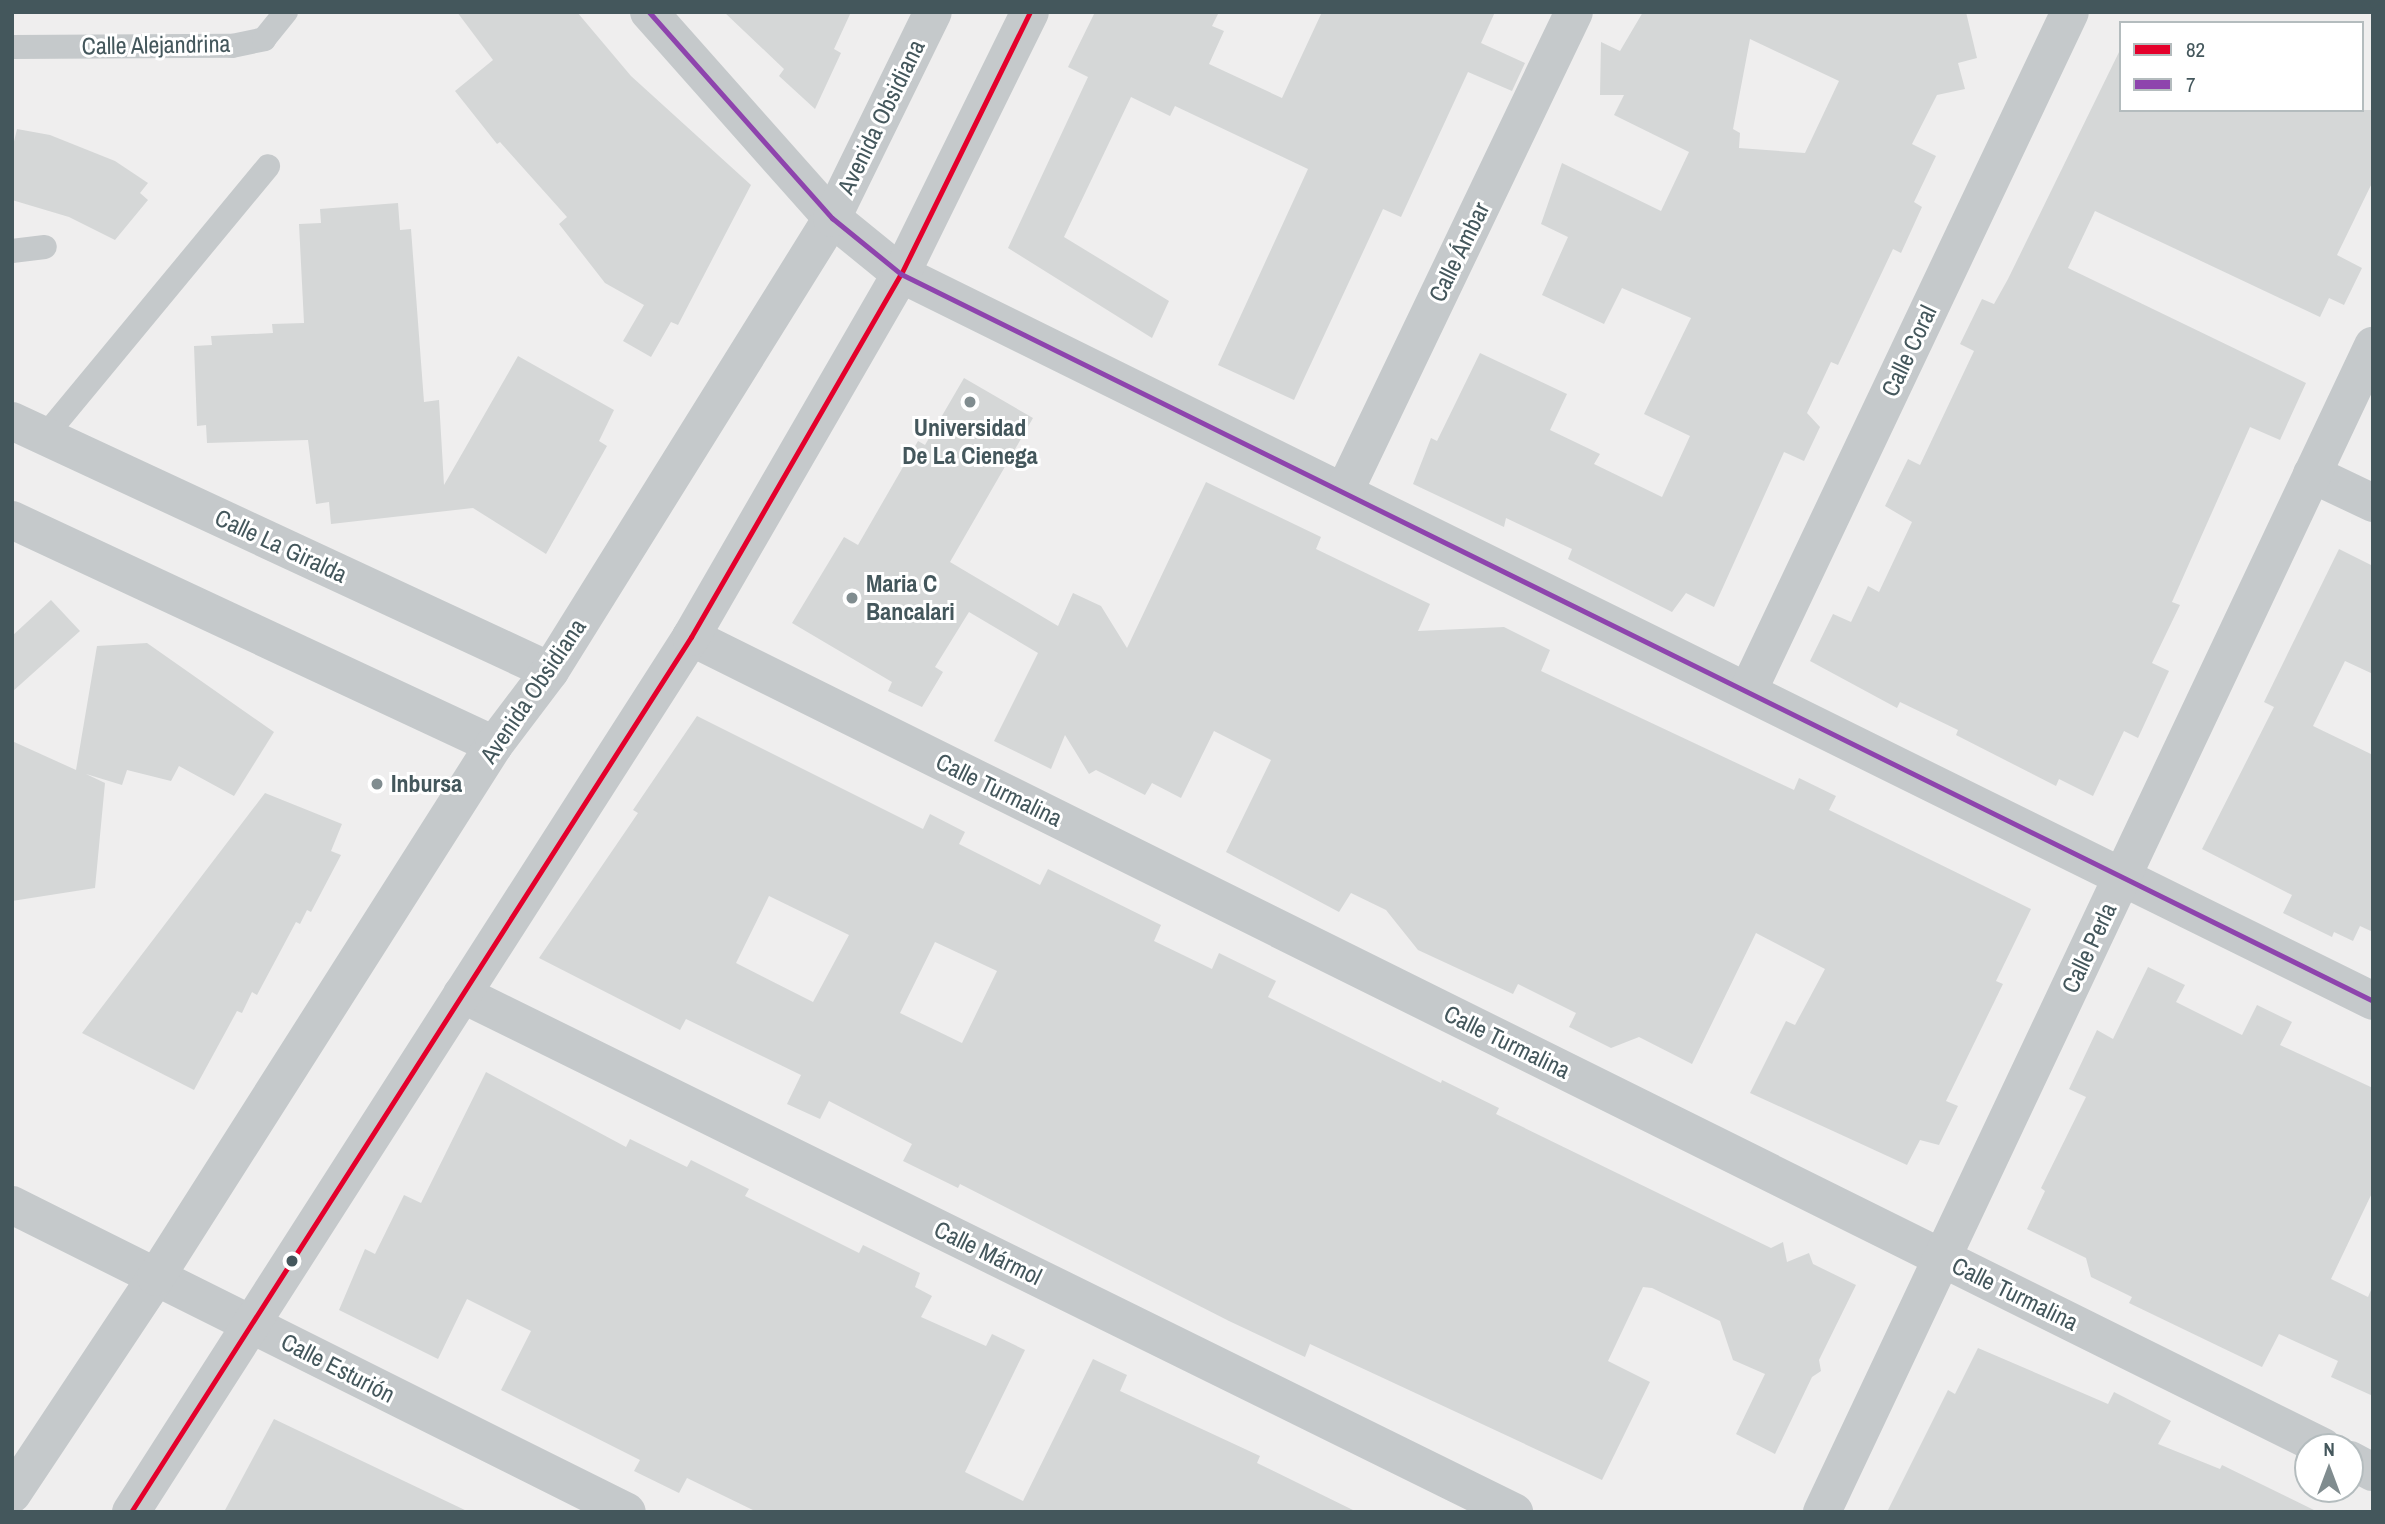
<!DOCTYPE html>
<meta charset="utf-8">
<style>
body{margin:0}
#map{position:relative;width:2385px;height:1524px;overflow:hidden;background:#efeeee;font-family:"Archivo Narrow",sans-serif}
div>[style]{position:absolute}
.building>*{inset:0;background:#d5d7d7}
.service>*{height:24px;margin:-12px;padding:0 12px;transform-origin:12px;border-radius:12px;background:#c5c9cb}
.minor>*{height:38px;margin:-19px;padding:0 19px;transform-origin:19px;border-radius:19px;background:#c5c9cb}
.tertiary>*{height:38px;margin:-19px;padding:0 19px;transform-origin:19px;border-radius:19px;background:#c5c9cb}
.bus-1>*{height:5px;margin:-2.5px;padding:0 2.5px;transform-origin:2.5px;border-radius:2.5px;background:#e4002b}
.bus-2>*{height:5px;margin:-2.5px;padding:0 2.5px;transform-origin:2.5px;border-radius:2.5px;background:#8e44ad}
.dots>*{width:19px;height:19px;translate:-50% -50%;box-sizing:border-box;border:4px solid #fff;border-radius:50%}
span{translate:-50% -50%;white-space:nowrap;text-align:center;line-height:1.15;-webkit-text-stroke:6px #fff;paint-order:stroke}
.street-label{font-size:24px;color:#44575c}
.poi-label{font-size:24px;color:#44575c;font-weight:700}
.left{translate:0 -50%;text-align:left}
.frame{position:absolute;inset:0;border:14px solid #44575c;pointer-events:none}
.legend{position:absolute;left:2119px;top:21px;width:245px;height:91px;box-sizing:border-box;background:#fff;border:2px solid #b4bcbe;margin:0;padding:9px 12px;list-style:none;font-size:21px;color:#44575c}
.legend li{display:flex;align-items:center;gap:14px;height:35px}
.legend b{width:35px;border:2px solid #b4bcbe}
.north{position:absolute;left:2294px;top:1433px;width:70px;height:70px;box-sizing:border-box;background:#fff;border:2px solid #b4bcbe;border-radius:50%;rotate:0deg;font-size:19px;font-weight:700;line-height:28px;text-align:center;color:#44575c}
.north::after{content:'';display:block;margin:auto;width:24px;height:32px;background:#808c8f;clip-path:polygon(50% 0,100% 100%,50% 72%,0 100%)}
</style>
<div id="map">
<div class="building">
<i style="clip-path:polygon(457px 12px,577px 12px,631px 76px,751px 185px,678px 325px,671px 322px,651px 357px,623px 341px,644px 305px,605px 283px,559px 224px,567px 217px,500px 142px,497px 144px,455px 91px,493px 60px)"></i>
<i style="clip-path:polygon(724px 12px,851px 12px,834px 49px,841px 53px,815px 109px,779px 76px,784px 69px)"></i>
<i style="clip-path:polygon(1095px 12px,1219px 12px,1212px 26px,1224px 31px,1209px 64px,1282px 98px,1322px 12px,1495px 12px,1481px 43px,1525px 63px,1512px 91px,1468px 72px,1401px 217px,1383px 209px,1294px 400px,1218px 365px,1308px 169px,1175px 106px,1170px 116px,1131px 97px,1064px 237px,1169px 301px,1152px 338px,1008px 248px,1088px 77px,1068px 67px)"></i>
<i style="clip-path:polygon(evenodd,1643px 12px,1966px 12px,1977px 58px,1958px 63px,1965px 89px,1937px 95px,1912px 144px,1936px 156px,1914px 202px,1922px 207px,1901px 253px,1893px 249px,1838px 365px,1831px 362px,1807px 413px,1820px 427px,1804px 461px,1784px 452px,1714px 607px,1686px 593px,1672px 612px,1568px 559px,1572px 549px,1506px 518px,1504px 527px,1413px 484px,1431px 438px,1437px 441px,1480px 353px,1567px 394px,1550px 430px,1600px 454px,1594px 464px,1662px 497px,1690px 436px,1644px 414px,1691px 318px,1622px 288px,1604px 324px,1542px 295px,1568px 237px,1541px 224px,1562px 163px,1661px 211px,1689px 152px,1614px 115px,1624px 95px,1600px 95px,1601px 42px,1620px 51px,1643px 12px,1750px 39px,1839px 81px,1805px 153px,1739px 148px,1740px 133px,1733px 129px,1750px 39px)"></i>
<i style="clip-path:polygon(2121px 48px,2121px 110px,2373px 110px,2373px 181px,2337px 255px,2362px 268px,2344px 305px,2329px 298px,2320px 317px,2095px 211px,2068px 268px,2306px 383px,2280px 440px,2250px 427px,2172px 602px,2180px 605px,2152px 663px,2169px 671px,2138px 738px,2124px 731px,2093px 796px,2059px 779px,2056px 786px,1956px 735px,1958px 730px,1900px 702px,1897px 708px,1810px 661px,1833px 614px,1851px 622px,1868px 586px,1879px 592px,1912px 522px,1885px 506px,1908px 459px,1920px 465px,1974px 351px,1960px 344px,1982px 299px,1994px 304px,2008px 279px)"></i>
<i style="clip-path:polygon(17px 129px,50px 135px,115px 161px,148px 183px,140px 193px,148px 200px,115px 240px,69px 217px,12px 200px,12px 150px)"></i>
<i style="clip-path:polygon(398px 203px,400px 230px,411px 229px,424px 402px,439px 400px,444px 485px,518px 356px,614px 410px,599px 441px,607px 446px,546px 554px,473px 508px,331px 524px,329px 502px,316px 504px,308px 440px,207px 443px,206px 425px,197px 426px,194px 346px,212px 345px,211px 336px,273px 333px,272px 324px,304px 323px,299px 224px,321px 223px,320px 209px)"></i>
<i style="clip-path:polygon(964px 378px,1033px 418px,950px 562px,1058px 626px,1073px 593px,1101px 606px,1127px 648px,1206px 482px,1321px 537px,1316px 549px,1430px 604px,1418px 631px,1504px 627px,1550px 650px,1541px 671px,1794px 790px,1799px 778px,1836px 796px,1829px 810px,2031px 909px,1996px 981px,2003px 984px,1946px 1101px,1958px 1106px,1939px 1145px,1920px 1140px,1907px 1165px,1750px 1093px,1786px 1021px,1795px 1025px,1825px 969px,1756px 933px,1692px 1064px,1639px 1037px,1611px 1048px,1569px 1027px,1576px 1013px,1518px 984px,1513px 994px,1418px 950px,1386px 910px,1351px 893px,1339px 912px,1226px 852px,1271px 760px,1214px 731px,1181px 798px,1152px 783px,1145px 795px,1096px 770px,1089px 774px,1065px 735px,1051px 769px,994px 741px,1038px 653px,969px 612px,935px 667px,943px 672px,922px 707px,888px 691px,892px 682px,792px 623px,844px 537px,858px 545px,918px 441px,925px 445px)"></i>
<i style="clip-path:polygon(2339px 549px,2373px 566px,2373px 674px,2345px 661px,2313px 726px,2373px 755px,2373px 932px,2360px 926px,2353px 941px,2334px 932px,2332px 937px,2283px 913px,2292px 895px,2202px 849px,2274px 707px,2264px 702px)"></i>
<i style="clip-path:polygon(51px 600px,80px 631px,12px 692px,12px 636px)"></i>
<i style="clip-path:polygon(147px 643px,274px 732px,234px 796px,179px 766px,171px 781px,127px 770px,122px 785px,86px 774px,105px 783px,95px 888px,12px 901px,12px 741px,76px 770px,97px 646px)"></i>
<i style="clip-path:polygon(evenodd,697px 716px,923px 829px,930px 814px,965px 832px,959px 844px,1040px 885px,1048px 869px,1161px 925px,1154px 941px,1212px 969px,1219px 953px,1276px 981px,1268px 997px,1441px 1083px,1442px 1080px,1499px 1108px,1496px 1114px,1771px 1248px,1783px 1242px,1787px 1262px,1809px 1253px,1813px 1264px,1856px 1285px,1819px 1360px,1821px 1371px,1812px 1377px,1775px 1454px,1736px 1434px,1765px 1374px,1733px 1360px,1720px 1321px,1652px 1288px,1643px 1287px,1608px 1361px,1650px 1382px,1602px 1480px,1310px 1344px,1305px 1357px,1229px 1321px,960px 1184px,958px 1188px,903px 1161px,912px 1144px,829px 1101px,820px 1119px,787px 1104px,801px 1075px,686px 1019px,680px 1030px,539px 958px,638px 813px,633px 810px,697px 716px,769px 896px,849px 935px,813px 1002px,736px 963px,769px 896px,697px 716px,935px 942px,997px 971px,962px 1043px,900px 1013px,935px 942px)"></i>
<i style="clip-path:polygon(265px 793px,342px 824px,331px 851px,341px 855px,311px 912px,307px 910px,300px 924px,296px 922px,257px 995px,252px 992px,242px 1013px,237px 1011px,194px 1090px,82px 1033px)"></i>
<i style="clip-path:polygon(2148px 967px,2185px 985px,2176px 1002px,2242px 1035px,2257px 1005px,2292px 1022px,2280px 1045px,2373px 1088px,2373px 1191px,2331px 1279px,2368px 1297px,2373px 1285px,2373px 1396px,2331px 1377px,2338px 1361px,2279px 1334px,2262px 1367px,2129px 1303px,2132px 1297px,2091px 1277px,2086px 1258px,2027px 1229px,2045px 1191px,2041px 1188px,2086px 1097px,2069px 1089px,2097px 1030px,2113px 1039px)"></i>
<i style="clip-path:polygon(486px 1072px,626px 1147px,630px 1139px,687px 1167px,691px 1160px,749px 1189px,745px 1196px,859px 1253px,863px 1245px,920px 1273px,915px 1287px,932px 1296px,921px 1317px,986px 1346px,992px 1334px,1025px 1350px,965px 1472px,1023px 1501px,1093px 1359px,1127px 1375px,1120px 1391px,1260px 1456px,1257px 1463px,1357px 1512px,757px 1512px,687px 1478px,679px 1493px,634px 1471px,640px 1460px,501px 1390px,531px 1331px,467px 1299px,438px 1359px,339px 1310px,365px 1249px,375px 1254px,404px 1195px,421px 1203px)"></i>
<i style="clip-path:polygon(1978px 1348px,2108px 1404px,2114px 1392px,2171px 1421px,2158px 1444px,2220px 1469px,2222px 1465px,2318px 1512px,1887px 1512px,1948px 1390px,1955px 1394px)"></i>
<i style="clip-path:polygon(274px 1419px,469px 1512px,224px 1512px)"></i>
</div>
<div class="service">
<i style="left:12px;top:47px;width:220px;rotate:-0.3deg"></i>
<i style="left:232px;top:46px;width:33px;rotate:-12deg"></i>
<i style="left:264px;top:39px;width:35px;rotate:-51deg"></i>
<i style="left:12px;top:251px;width:33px;rotate:-7deg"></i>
<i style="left:45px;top:436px;width:350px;rotate:-50.4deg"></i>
</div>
<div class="minor">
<i style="left:649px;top:12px;width:276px;rotate:48.4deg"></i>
<i style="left:832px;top:218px;width:89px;rotate:39.1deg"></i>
<i style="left:901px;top:274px;width:1642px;rotate:26.28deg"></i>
<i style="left:12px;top:421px;width:593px;rotate:24.92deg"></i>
<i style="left:2312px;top:474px;width:68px;rotate:25.4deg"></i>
<i style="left:1344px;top:492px;width:532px;rotate:-64.4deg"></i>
<i style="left:12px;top:520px;width:532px;rotate:25.02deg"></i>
<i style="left:691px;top:637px;width:1822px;rotate:26.4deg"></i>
<i style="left:1748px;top:691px;width:751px;rotate:-64.63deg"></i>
<i style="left:462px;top:994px;width:1173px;rotate:26.22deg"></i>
<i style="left:12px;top:1205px;width:687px;rotate:26.53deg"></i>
<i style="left:2350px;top:1460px;width:26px;rotate:28deg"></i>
<i style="left:1822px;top:1512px;width:1290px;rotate:-64.71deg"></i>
</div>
<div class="tertiary">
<i style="left:12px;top:1494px;width:260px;rotate:-56.4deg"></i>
<i style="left:156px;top:1277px;width:630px;rotate:-57.57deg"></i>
<i style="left:494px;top:745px;width:93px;rotate:-52.9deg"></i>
<i style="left:550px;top:671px;width:534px;rotate:-58.1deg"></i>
<i style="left:832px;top:218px;width:229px;rotate:-63.9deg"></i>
<i style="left:131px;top:1512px;width:1039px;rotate:-57.38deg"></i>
<i style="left:691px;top:637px;width:419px;rotate:-60deg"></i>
<i style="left:901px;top:274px;width:292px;rotate:-63.8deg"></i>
</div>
<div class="bus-1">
<i style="left:131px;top:1512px;width:1039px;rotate:-57.38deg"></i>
<i style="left:691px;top:637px;width:419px;rotate:-60deg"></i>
<i style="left:901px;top:274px;width:292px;rotate:-63.8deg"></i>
</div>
<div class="bus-2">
<i style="left:649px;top:12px;width:276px;rotate:48.4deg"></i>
<i style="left:832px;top:218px;width:89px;rotate:39.1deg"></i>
<i style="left:901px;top:274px;width:1642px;rotate:26.28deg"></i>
</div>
<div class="dots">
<i style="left:970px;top:402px;background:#808c8f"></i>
<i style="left:852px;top:598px;background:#808c8f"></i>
<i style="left:377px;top:784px;background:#808c8f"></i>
<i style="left:292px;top:1261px;background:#44575c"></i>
</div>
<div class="street-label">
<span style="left:156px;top:45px;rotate:-1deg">Calle Alejandrina</span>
<span style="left:881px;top:117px;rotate:-64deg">Avenida Obsidiana</span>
<span style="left:1459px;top:252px;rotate:-64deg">Calle Ámbar</span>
<span style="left:1909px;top:351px;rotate:-65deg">Calle Coral</span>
<span style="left:281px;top:546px;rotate:25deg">Calle La Giralda</span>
<span style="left:533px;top:691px;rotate:-56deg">Avenida Obsidiana</span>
<span style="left:999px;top:790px;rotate:26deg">Calle Turmalina</span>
<span style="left:2089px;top:948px;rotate:-65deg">Calle Perla</span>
<span style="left:1507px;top:1042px;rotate:26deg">Calle Turmalina</span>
<span style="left:988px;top:1253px;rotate:26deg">Calle Mármol</span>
<span style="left:2015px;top:1294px;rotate:26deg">Calle Turmalina</span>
<span style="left:338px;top:1368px;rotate:27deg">Calle Esturión</span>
</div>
<div class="poi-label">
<span style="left:970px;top:442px">Universidad<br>De La Cienega</span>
<span class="left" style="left:866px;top:598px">Maria C<br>Bancalari</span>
<span class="left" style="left:391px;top:784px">Inbursa</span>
</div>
<div class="frame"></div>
<ul class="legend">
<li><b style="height:9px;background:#e4002b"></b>82</li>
<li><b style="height:9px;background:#8e44ad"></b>7</li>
</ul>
<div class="north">N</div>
</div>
